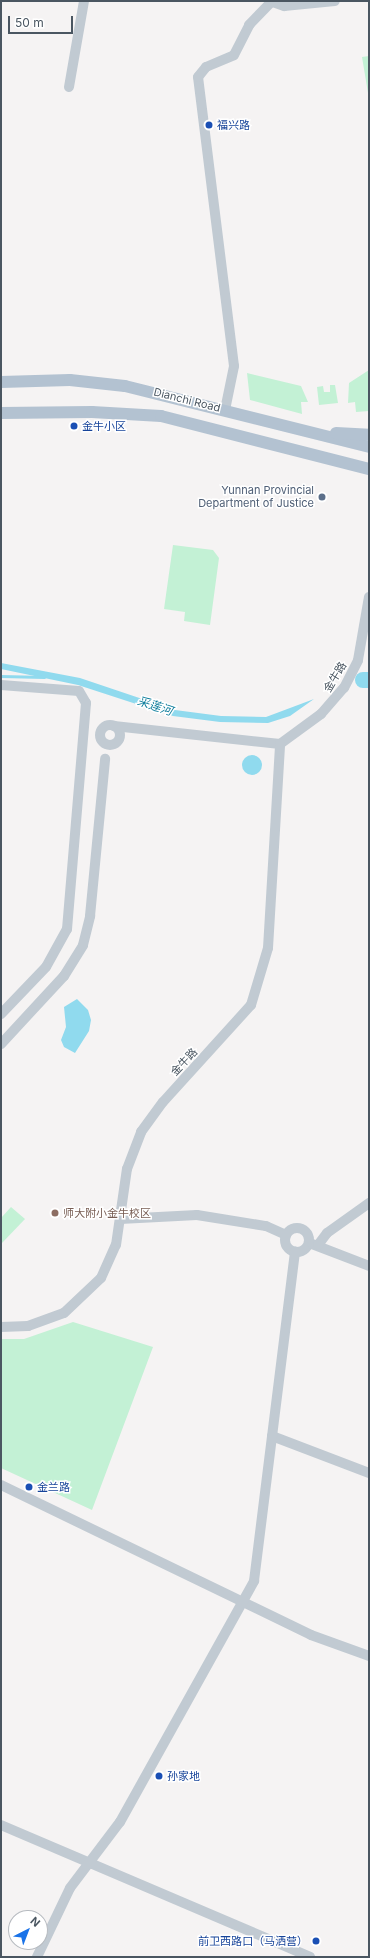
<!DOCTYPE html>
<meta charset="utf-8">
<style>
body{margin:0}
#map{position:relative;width:370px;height:1958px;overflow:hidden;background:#f5f3f3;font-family:Inter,"Noto Sans SC",sans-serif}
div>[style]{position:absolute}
.green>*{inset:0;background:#c3f1d5}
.water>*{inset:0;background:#90daee}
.round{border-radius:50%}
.stream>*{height:2.5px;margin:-1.25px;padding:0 1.25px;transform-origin:1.25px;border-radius:1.25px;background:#90daee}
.river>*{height:16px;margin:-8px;padding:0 8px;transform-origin:8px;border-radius:8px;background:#90daee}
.minor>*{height:10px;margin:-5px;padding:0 5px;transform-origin:5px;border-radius:5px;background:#c1cad2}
.minor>.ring{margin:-5px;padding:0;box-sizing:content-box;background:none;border:10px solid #c1cad2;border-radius:50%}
.major>*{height:12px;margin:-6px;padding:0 6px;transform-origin:6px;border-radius:6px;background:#b3c2d1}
.dots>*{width:11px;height:11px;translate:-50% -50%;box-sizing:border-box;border:2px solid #fff;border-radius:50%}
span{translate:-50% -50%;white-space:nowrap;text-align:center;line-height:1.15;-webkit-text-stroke:3px #fff;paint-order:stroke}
.transit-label{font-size:11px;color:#164399}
.left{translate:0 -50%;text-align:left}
.right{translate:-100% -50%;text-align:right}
.street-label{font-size:11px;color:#4a5661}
.service-label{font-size:11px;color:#4e5e75}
.education-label{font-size:11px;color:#785e54}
.water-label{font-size:12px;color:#0c7c9b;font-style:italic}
.frame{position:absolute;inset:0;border:2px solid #4a5661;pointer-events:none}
.north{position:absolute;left:8px;top:1910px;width:40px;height:40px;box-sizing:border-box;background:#fff;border:1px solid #b7bbc0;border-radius:50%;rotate:42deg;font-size:11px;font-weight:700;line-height:16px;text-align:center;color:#4a5661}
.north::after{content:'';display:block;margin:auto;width:14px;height:18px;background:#1a73e8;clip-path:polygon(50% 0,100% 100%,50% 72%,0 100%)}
.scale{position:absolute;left:8px;top:16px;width:65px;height:18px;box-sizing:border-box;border:2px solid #4a5661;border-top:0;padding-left:5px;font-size:12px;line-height:14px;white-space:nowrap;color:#4a5661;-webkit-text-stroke:3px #fff;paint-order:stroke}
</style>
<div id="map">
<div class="green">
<i style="clip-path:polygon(369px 56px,369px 99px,362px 57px)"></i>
<i style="clip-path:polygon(369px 370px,369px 411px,356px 412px,355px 402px,348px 403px,349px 383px)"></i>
<i style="clip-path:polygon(247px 373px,301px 386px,308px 402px,301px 402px,302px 414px,250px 400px)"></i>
<i style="clip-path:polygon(330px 385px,335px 385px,338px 403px,319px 405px,317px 387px,323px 386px,324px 392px,330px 392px)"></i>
<i style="clip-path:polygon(173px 545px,213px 550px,219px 558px,210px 625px,184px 621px,185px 612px,164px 609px)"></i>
<i style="clip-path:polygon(11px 1207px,25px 1219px,2px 1243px,1px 1218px)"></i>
<i style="clip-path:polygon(73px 1322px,153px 1347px,92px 1510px,1px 1468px,1px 1339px,24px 1339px)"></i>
</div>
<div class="water">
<i style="clip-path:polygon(1px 663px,80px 678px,175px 710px,221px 716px,266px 717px,314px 699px,290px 716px,268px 723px,220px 722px,173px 716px,78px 685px,1px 669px)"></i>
<i class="round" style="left:242px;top:755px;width:20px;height:20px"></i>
<i style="clip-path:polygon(77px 999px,88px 1010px,91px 1020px,89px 1031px,75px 1053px,64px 1047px,61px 1040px,66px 1027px,64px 1007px)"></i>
</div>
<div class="stream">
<i style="left:1px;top:676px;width:43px;rotate:1.3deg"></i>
</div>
<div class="river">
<i style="left:363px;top:680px;width:6px"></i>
</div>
<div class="minor">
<i style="left:270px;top:1px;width:15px;rotate:20deg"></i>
<i style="left:284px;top:6px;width:51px;rotate:-5.6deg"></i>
<i style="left:69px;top:87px;width:87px;rotate:-80.1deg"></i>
<i style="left:225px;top:410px;width:45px;rotate:-78.4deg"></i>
<i style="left:234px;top:366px;width:291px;rotate:-97.1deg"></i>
<i style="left:198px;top:77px;width:13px;rotate:-51deg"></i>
<i style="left:206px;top:67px;width:30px;rotate:-23deg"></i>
<i style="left:234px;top:55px;width:34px;rotate:-63deg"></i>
<i style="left:249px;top:25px;width:32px;rotate:-46deg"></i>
<i style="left:1px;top:685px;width:78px;rotate:4.4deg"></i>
<i style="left:79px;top:691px;width:14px;rotate:60deg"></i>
<i style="left:86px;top:703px;width:227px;rotate:94.8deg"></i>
<i style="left:67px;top:929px;width:43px;rotate:118.9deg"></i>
<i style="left:46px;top:967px;width:65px;rotate:133.8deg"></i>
<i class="ring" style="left:100px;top:725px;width:10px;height:10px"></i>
<i style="left:114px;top:726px;width:167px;rotate:6.2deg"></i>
<i style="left:280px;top:744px;width:51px;rotate:-36.2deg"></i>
<i style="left:321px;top:714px;width:35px;rotate:-49deg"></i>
<i style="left:344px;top:688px;width:31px;rotate:-63deg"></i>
<i style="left:358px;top:660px;width:64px;rotate:-80.1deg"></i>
<i style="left:1px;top:1044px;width:93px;rotate:-47.2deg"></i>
<i style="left:64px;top:976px;width:36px;rotate:-58deg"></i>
<i style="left:83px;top:945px;width:30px;rotate:-76deg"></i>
<i style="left:90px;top:916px;width:158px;rotate:-84.5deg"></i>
<i style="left:120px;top:1219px;width:77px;rotate:-3deg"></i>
<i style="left:197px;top:1215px;width:70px;rotate:9.1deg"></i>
<i style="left:266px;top:1226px;width:22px;rotate:24deg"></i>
<i class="ring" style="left:285px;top:1228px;width:14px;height:14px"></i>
<i style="left:312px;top:1244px;width:61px;rotate:21.1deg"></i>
<i style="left:318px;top:1245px;width:15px;rotate:-53deg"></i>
<i style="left:327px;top:1233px;width:52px;rotate:-35.5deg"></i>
<i style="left:1px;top:1327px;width:27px;rotate:-2deg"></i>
<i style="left:28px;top:1326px;width:38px;rotate:-20deg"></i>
<i style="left:64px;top:1313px;width:51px;rotate:-43.4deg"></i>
<i style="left:101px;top:1278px;width:36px;rotate:-66deg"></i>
<i style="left:116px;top:1245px;width:77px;rotate:-81.8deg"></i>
<i style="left:127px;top:1169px;width:40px;rotate:-69deg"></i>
<i style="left:141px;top:1132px;width:37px;rotate:-54deg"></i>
<i style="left:163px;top:1102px;width:131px;rotate:-47.8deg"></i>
<i style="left:251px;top:1005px;width:59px;rotate:-73.4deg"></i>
<i style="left:268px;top:948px;width:204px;rotate:-86.6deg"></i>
<i style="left:272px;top:1436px;width:104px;rotate:20.9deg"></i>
<i style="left:1px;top:1485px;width:344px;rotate:25.8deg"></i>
<i style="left:311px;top:1635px;width:62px;rotate:19.9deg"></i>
<i style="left:1px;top:1825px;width:336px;rotate:23.1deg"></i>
<i style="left:37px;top:1957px;width:76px;rotate:-64.4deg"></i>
<i style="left:70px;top:1888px;width:83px;rotate:-52.9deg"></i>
<i style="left:120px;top:1822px;width:276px;rotate:-60.9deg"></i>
<i style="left:254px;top:1581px;width:332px;rotate:-82.9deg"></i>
</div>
<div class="major">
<i style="left:1px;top:382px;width:69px;rotate:-1.7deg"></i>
<i style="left:70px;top:380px;width:55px;rotate:6.2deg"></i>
<i style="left:125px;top:386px;width:252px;rotate:14deg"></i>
<i style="left:1px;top:413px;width:91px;rotate:-0.6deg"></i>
<i style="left:92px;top:412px;width:69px;rotate:3.3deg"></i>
<i style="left:161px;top:416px;width:215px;rotate:14.3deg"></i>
<i style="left:336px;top:433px;width:33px;rotate:3deg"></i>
</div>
<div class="dots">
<i style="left:209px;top:125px;background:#1a4fb4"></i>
<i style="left:74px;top:426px;background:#1a4fb4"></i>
<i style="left:322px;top:497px;background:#5c6f8a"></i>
<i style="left:55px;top:1213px;background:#8d6e63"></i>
<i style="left:29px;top:1487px;background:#1a4fb4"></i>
<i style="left:159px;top:1776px;background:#1a4fb4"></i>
<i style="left:316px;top:1941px;background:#1a4fb4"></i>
</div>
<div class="transit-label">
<span class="left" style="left:217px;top:125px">福兴路</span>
<span class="left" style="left:82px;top:426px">金牛小区</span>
<span class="left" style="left:37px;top:1487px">金兰路</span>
<span class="left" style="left:167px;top:1776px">孙家地</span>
<span class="right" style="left:308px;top:1941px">前卫西路口（马洒营）</span>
</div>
<div class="street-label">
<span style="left:187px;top:400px;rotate:14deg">Dianchi Road</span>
<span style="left:335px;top:677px;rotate:-59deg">金牛路</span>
<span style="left:184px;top:1062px;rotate:-47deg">金牛路</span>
</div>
<div class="service-label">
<span class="right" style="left:314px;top:497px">Yunnan Provincial<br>Department of Justice</span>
</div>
<div class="education-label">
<span class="left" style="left:63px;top:1213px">师大附小金牛校区</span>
</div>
<div class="water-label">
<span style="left:155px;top:706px;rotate:18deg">采莲河</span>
</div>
<div class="frame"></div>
<div class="north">N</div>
<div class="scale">50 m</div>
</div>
